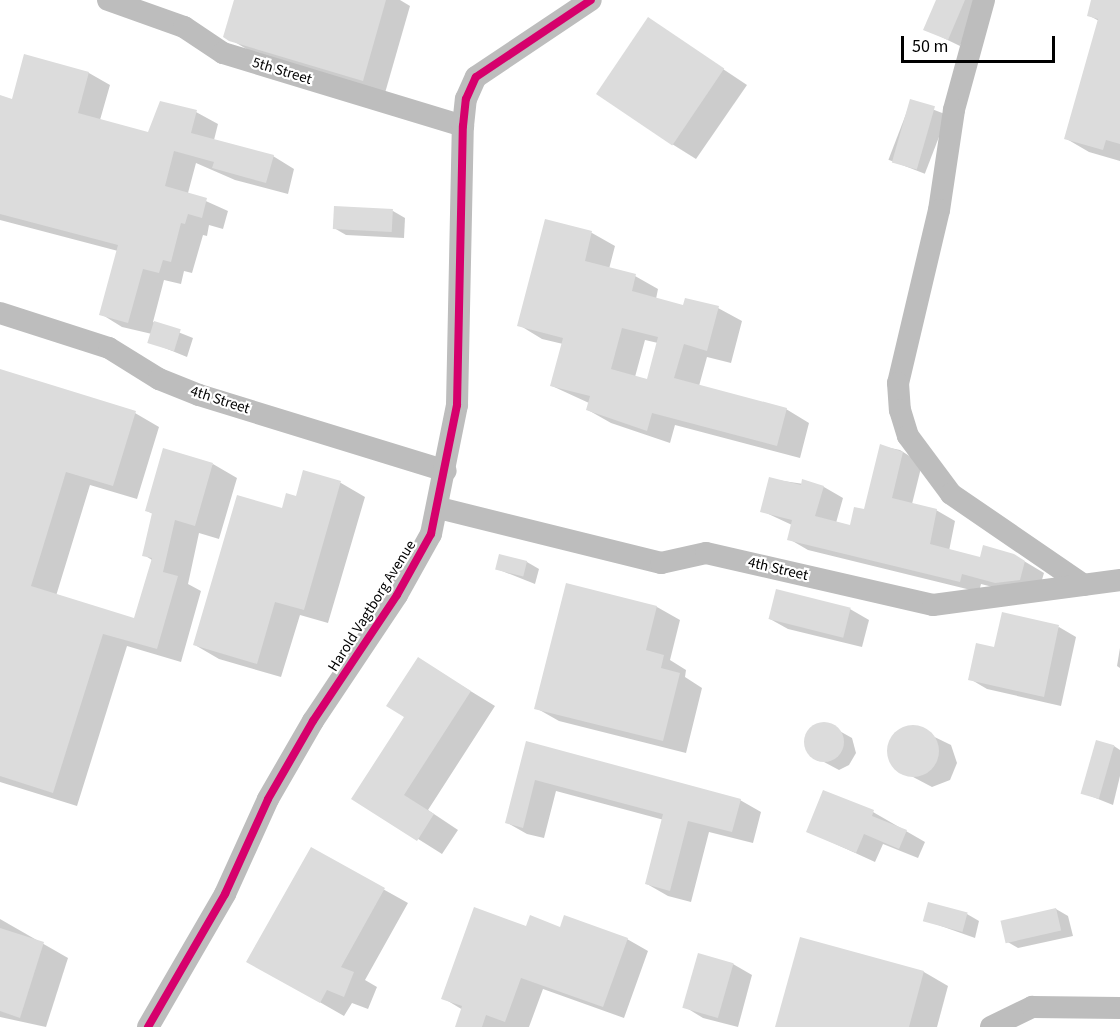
<!DOCTYPE html>
<style>
body{margin:0}
#map{position:relative;width:1120px;height:1027px;overflow:hidden;background:#fff;font-family:"Source Sans 3",sans-serif}
div>[style]{position:absolute}
.shadow>*{inset:0;background:#0003;transform-origin:0 0}
.building>*{inset:0;background:#dcdcdc;transform-origin:0 0}
.round{border-radius:50%}
.minor>*{height:22px;margin:-11px;padding:0 11px;transform-origin:11px;border-radius:11px;background:#bdbdbd}
.cycleway>*{height:8px;margin:-4px;padding:0 4px;transform-origin:4px;border-radius:4px;background:#d6006c}
span{translate:-50% -50%;white-space:nowrap;text-align:center;line-height:1.15;-webkit-text-stroke:4.5px #fff;paint-order:stroke}
.street-label{font-size:15px;color:#000}
.scale{position:absolute;left:901px;top:36px;width:154px;height:27px;box-sizing:border-box;border:3px solid #000;border-top:0;padding-left:8px;font-size:18px;line-height:21px;white-space:nowrap;color:#000;-webkit-text-stroke:4px #fff;paint-order:stroke}
</style>
<div id="map">
<div class="shadow">
<i style="clip-path:polygon(235px 0,400px 0,410px 6px,385px 93px,253px 53px,230px 39px)"></i>
<i style="clip-path:polygon(938px 0,980px 0,960px 46px,925px 29px)"></i>
<i style="clip-path:polygon(1093px 0,1120px 0,1120px 161px,1089px 152px,1065px 138px,1099px 21px,1088px 15px)"></i>
<i style="clip-path:polygon(648px 19px,747px 85px,696px 159px,672px 144px)"></i>
<i style="clip-path:polygon(25px 56px,89px 73px,110px 85px,100px 120px,149px 133px,196px 112px,218px 124px,214px 140px,273px 156px,294px 169px,288px 194px,235px 180px,196px 163px,188px 193px,228px 211px,223px 229px,209px 225px,207px 236px,203px 235px,192px 273px,184px 271px,181px 284px,164px 280px,153px 322px,193px 338px,187px 357px,150px 342px,152px 334px,122px 327px,101px 314px,118px 251px,0 220px,0 97px,13px 100px)"></i>
<i style="left:911px;top:101px;width:39px;height:63px;rotate:21deg"></i>
<i style="clip-path:polygon(393px 211px,405px 218px,404px 238px,346px 235px,334px 228px)"></i>
<i style="clip-path:polygon(evenodd,546px 220px,592px 233px,615px 246px,609px 269px,635px 276px,658px 289px,656px 299px,684px 307px,718px 308px,742px 321px,731px 363px,707px 357px,699px 386px,786px 409px,809px 423px,800px 458px,675px 425px,670px 443px,611px 423px,588px 410px,589px 403px,552px 386px,563px 344px,542px 339px,519px 325px,546px 220px,645px 340px,658px 343px,648px 380px,635px 377px,645px 340px)"></i>
<i style="clip-path:polygon(0 371px,135px 413px,159px 427px,137px 499px,90px 485px,56px 596px,135px 620px,152px 560px,144px 555px,153px 514px,147px 511px,213px 464px,237px 478px,219px 539px,199px 533px,188px 584px,201px 591px,181px 662px,127px 646px,77px 806px,0 782px)"></i>
<i style="clip-path:polygon(881px 446px,900px 450px,922px 464px,912px 504px,936px 510px,955px 521px,949px 551px,981px 559px,1014px 555px,1044px 573px,1039px 590px,1016px 593px,981px 584px,979px 592px,808px 550px,789px 539px,792px 525px,762px 511px,770px 479px,824px 487px,843px 498px,836px 523px,851px 526px,865px 511px)"></i>
<i style="clip-path:polygon(304px 472px,341px 483px,365px 497px,328px 623px,300px 615px,281px 677px,219px 659px,195px 645px,283px 510px,297px 498px)"></i>
<i style="clip-path:polygon(527px 562px,539px 569px,535px 584px,497px 569px)"></i>
<i style="clip-path:polygon(567px 585px,657px 607px,680px 620px,670px 660px,686px 670px,685px 677px,702px 688px,686px 753px,559px 721px,536px 708px)"></i>
<i style="clip-path:polygon(850px 609px,869px 620px,862px 647px,788px 629px,770px 619px)"></i>
<i style="clip-path:polygon(1059px 627px,1076px 637px,1061px 706px,987px 689px,970px 679px)"></i>
<i style="clip-path:polygon(1120px 648px,1120px 668px,1117px 666px)"></i>
<i style="clip-path:polygon(418px 659px,495px 706px,428px 810px,458px 830px,442px 854px,353px 798px,406px 717px)"></i>
<i style="clip-path:polygon(827px 724px,852px 738px,856px 753px,849px 765px,839px 770px,809px 754px,805px 740px,812px 728px)"></i>
<i style="clip-path:polygon(914px 727px,951px 745px,957px 763px,950px 780px,932px 787px,896px 768px,889px 751px,896px 734px)"></i>
<i style="clip-path:polygon(527px 743px,740px 800px,761px 812px,753px 843px,709px 832px,691px 902px,668px 896px,647px 884px,664px 820px,556px 791px,544px 838px,527px 834px,506px 822px)"></i>
<i style="clip-path:polygon(1114px 746px,1120px 750px,1120px 776px,1113px 805px,1083px 793px)"></i>
<i style="clip-path:polygon(873px 812px,925px 842px,918px 858px,883px 844px,875px 862px,807px 831px)"></i>
<i style="clip-path:polygon(311px 849px,408px 903px,365px 980px,377px 987px,368px 1009px,352px 1003px,344px 1016px,248px 961px)"></i>
<i style="clip-path:polygon(1056px 909px,1068px 916px,1073px 936px,1018px 948px,1006px 941px)"></i>
<i style="clip-path:polygon(967px 914px,979px 921px,975px 938px,924px 920px)"></i>
<i style="clip-path:polygon(0 919px,68px 958px,46px 1027px,0 1017px)"></i>
<i style="clip-path:polygon(527px 928px,627px 939px,648px 951px,624px 1018px,543px 989px,529px 1027px,463px 1027px,463px 1010px,443px 998px)"></i>
<i style="clip-path:polygon(801px 939px,924px 972px,948px 986px,937px 1027px,777px 1027px)"></i>
<i style="clip-path:polygon(733px 964px,752px 975px,738px 1027px,703px 1018px,685px 1007px)"></i>
</div>
<div class="building">
<i style="clip-path:polygon(234px 0,386px 0,363px 81px,229px 41px,223px 37px)"></i>
<i style="clip-path:polygon(936px 0,965px 0,948px 40px,923px 30px)"></i>
<i style="clip-path:polygon(1091px 0,1120px 0,1120px 144px,1106px 140px,1103px 150px,1064px 139px,1098px 19px,1087px 16px)"></i>
<i style="left:648px;top:17px;width:92px;height:93px;rotate:34deg"></i>
<i style="clip-path:polygon(24px 54px,89px 72px,78px 113px,148px 132px,160px 101px,197px 110px,191px 133px,274px 155px,266px 183px,212px 168px,214px 162px,174px 151px,165px 186px,207px 198px,202px 218px,188px 214px,185px 224px,181px 223px,171px 262px,163px 260px,159px 273px,143px 269px,128px 323px,99px 315px,118px 245px,0 214px,0 95px,12px 99px)"></i>
<i style="left:910px;top:99px;width:26px;height:66px;rotate:16deg"></i>
<i style="left:334px;top:206px;width:59px;height:23px;rotate:3deg"></i>
<i style="clip-path:polygon(evenodd,545px 219px,592px 231px,585px 261px,636px 274px,632px 291px,683px 305px,685px 298px,719px 306px,707px 351px,684px 344px,674px 378px,787px 408px,777px 446px,652px 413px,647px 431px,586px 410px,590px 396px,550px 386px,563px 338px,517px 326px,545px 219px,622px 328px,658px 337px,647px 379px,611px 369px,622px 328px)"></i>
<i style="left:154px;top:321px;width:28px;height:23px;rotate:17deg"></i>
<i style="clip-path:polygon(0 369px,136px 411px,113px 486px,66px 472px,31px 586px,134px 618px,152px 558px,142px 556px,152px 513px,145px 511px,163px 448px,213px 463px,195px 526px,175px 520px,163px 572px,178px 576px,157px 649px,103px 634px,53px 793px,0 776px)"></i>
<i style="clip-path:polygon(880px 444px,903px 452px,892px 498px,937px 509px,930px 544px,980px 557px,983px 545px,1014px 554px,1025px 561px,1020px 580px,995px 583px,962px 574px,960px 582px,787px 540px,792px 520px,760px 512px,769px 477px,801px 485px,802px 479px,824px 486px,815px 516px,850px 525px,854px 507px,864px 509px)"></i>
<i style="clip-path:polygon(303px 470px,341px 481px,304px 610px,275px 602px,257px 664px,193px 645px,237px 495px,282px 508px,286px 493px,296px 496px)"></i>
<i style="left:499px;top:554px;width:29px;height:16px;rotate:14deg"></i>
<i style="clip-path:polygon(566px 583px,657px 606px,646px 650px,664px 655px,661px 668px,680px 673px,663px 741px,534px 709px)"></i>
<i style="left:776px;top:589px;width:77px;height:31px;rotate:14deg"></i>
<i style="clip-path:polygon(1002px 612px,1059px 625px,1044px 697px,968px 680px,976px 643px,994px 647px)"></i>
<i style="clip-path:polygon(418px 657px,471px 691px,404px 795px,434px 814px,417px 841px,351px 799px,404px 717px,386px 706px)"></i>
<i class="round" style="left:804px;top:722px;width:40px;height:40px"></i>
<i class="round" style="left:887px;top:725px;width:52px;height:52px"></i>
<i style="left:1096px;top:740px;width:19px;height:56px;rotate:16deg"></i>
<i style="clip-path:polygon(526px 741px,741px 799px,732px 832px,688px 821px,670px 891px,645px 884px,663px 814px,535px 780px,523px 828px,505px 823px)"></i>
<i style="clip-path:polygon(823px 790px,874px 810px,872px 816px,907px 830px,899px 849px,864px 834px,856px 853px,806px 832px)"></i>
<i style="clip-path:polygon(311px 847px,385px 888px,341px 967px,354px 972px,344px 997px,327px 990px,320px 1003px,246px 962px)"></i>
<i style="left:928px;top:902px;width:41px;height:20px;rotate:15deg"></i>
<i style="clip-path:polygon(474px 907px,526px 926px,530px 915px,560px 927px,564px 915px,628px 938px,603px 1007px,521px 978px,505px 1022px,486px 1015px,482px 1027px,455px 1027px,462px 1006px,441px 999px)"></i>
<i style="left:1056px;top:908px;width:23px;height:57px;rotate:77deg"></i>
<i style="clip-path:polygon(0 928px,44px 942px,20px 1018px,0 1011px)"></i>
<i style="clip-path:polygon(800px 937px,924px 971px,909px 1027px,775px 1027px)"></i>
<i style="left:698px;top:953px;width:37px;height:57px;rotate:16deg"></i>
</div>
<div class="minor">
<i style="left:108px;top:0;width:81px;rotate:19.6deg"></i>
<i style="left:184px;top:27px;width:47px;rotate:33.7deg"></i>
<i style="left:223px;top:53px;width:251px;rotate:16.9deg"></i>
<i style="left:984px;top:0;width:114px;rotate:105.3deg"></i>
<i style="left:954px;top:110px;width:101px;rotate:98.5deg"></i>
<i style="left:939px;top:210px;width:178px;rotate:103.3deg"></i>
<i style="left:898px;top:383px;width:27px;rotate:86deg"></i>
<i style="left:900px;top:410px;width:27px;rotate:73deg"></i>
<i style="left:908px;top:436px;width:72px;rotate:53.4deg"></i>
<i style="left:951px;top:494px;width:161px;rotate:34.4deg"></i>
<i style="left:0;top:313px;width:114px;rotate:17.8deg"></i>
<i style="left:109px;top:348px;width:59px;rotate:31.8deg"></i>
<i style="left:159px;top:379px;width:43px;rotate:21.8deg"></i>
<i style="left:199px;top:395px;width:258px;rotate:17.1deg"></i>
<i style="left:439px;top:508px;width:229px;rotate:13.9deg"></i>
<i style="left:661px;top:563px;width:46px;rotate:-12.5deg"></i>
<i style="left:706px;top:553px;width:233px;rotate:12.9deg"></i>
<i style="left:933px;top:605px;width:189px;rotate:-7.6deg"></i>
<i style="left:148px;top:1027px;width:154px;rotate:-59.9deg"></i>
<i style="left:225px;top:894px;width:104px;rotate:-65.6deg"></i>
<i style="left:268px;top:799px;width:90px;rotate:-60deg"></i>
<i style="left:313px;top:721px;width:151px;rotate:-56.3deg"></i>
<i style="left:397px;top:595px;width:70px;rotate:-60.9deg"></i>
<i style="left:431px;top:534px;width:132px;rotate:-78.6deg"></i>
<i style="left:457px;top:405px;width:279px;rotate:-88.8deg"></i>
<i style="left:463px;top:126px;width:27px;rotate:-84deg"></i>
<i style="left:466px;top:99px;width:24px;rotate:-66deg"></i>
<i style="left:476px;top:77px;width:138px;rotate:-33.8deg"></i>
<i style="left:991px;top:1027px;width:46px;rotate:-26deg"></i>
<i style="left:1032px;top:1007px;width:88px;rotate:0.7deg"></i>
</div>
<div class="cycleway">
<i style="left:148px;top:1027px;width:154px;rotate:-59.9deg"></i>
<i style="left:225px;top:894px;width:104px;rotate:-65.6deg"></i>
<i style="left:268px;top:799px;width:90px;rotate:-60deg"></i>
<i style="left:313px;top:721px;width:151px;rotate:-56.3deg"></i>
<i style="left:397px;top:595px;width:70px;rotate:-60.9deg"></i>
<i style="left:431px;top:534px;width:132px;rotate:-78.6deg"></i>
<i style="left:457px;top:405px;width:279px;rotate:-88.8deg"></i>
<i style="left:463px;top:126px;width:27px;rotate:-84deg"></i>
<i style="left:466px;top:99px;width:24px;rotate:-66deg"></i>
<i style="left:476px;top:77px;width:138px;rotate:-33.8deg"></i>
</div>
<div class="street-label">
<span style="left:282px;top:71px;rotate:17deg">5th Street</span>
<span style="left:220px;top:400px;rotate:18deg">4th Street</span>
<span style="left:778px;top:569px;rotate:13deg">4th Street</span>
<span style="left:372px;top:606px;rotate:-58deg">Harold Vagtborg Avenue</span>
</div>
<div class="scale">50 m</div>
</div>
